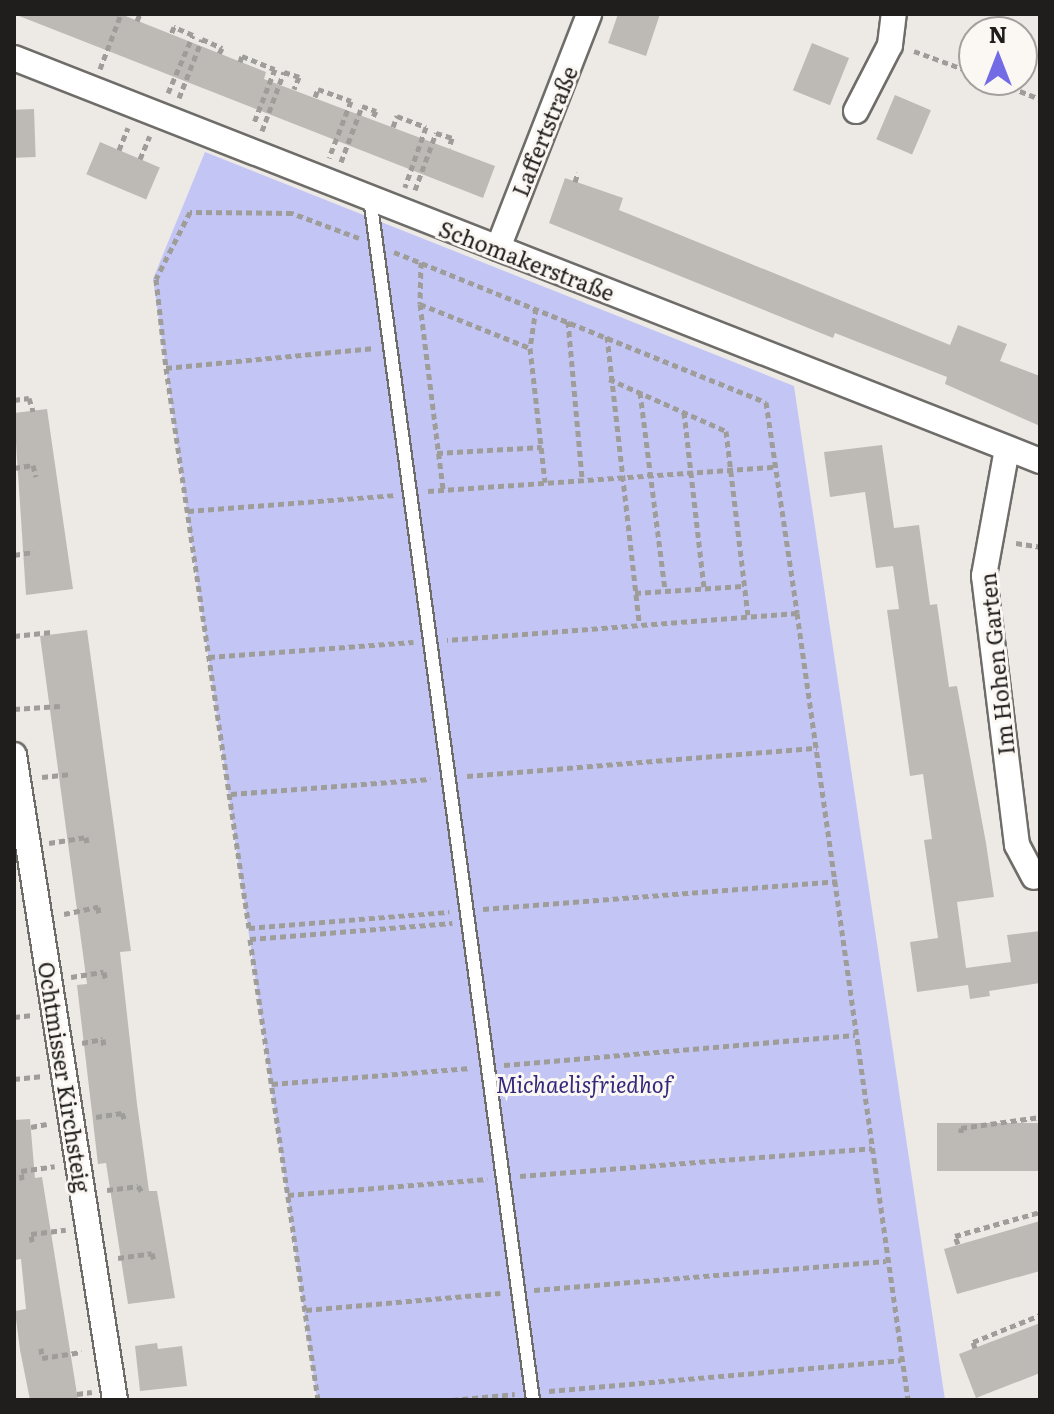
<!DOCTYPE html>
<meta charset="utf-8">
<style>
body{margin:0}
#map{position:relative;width:1054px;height:1414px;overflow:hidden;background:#edeae6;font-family:Literata,serif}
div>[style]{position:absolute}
.green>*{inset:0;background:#c3c6f5}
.building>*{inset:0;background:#bdbab6;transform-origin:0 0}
.path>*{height:5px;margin-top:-2.5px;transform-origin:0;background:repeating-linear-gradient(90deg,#9f9d9a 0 6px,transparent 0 10px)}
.roads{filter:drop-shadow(2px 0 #6f6d69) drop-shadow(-2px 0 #6f6d69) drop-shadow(0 2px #6f6d69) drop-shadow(0 -2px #6f6d69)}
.lane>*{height:12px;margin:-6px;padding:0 6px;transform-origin:6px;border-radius:6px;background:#fff}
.street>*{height:24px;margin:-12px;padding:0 12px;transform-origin:12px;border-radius:12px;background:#fff}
span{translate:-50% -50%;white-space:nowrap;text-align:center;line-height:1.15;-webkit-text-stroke:6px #fbf7f3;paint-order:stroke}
.street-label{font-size:22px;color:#1f1e1d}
.park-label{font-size:22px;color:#33297c;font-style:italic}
.frame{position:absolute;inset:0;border:16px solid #1f1e1d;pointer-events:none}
.north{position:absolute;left:958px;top:16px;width:80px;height:80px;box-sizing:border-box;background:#fbf7f3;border:2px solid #a3a09d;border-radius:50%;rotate:0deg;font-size:22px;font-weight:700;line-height:32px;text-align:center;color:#1f1e1d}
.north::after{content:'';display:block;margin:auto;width:28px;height:36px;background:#726be5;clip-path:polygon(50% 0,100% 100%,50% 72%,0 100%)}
</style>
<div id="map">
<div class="green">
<i style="clip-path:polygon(205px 152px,794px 386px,945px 1400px,317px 1400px,153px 279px)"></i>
</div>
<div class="building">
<i style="clip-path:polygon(14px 14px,123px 15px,266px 72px,264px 79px,495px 166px,483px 198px)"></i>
<i style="clip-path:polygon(618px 14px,660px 14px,646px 56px,608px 43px)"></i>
<i style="left:812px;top:43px;width:40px;height:51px;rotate:22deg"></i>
<i style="left:895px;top:95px;width:39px;height:48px;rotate:23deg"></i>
<i style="left:34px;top:109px;width:48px;height:20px;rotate:88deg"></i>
<i style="left:100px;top:142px;width:65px;height:35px;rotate:23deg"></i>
<i style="clip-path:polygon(565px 178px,623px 198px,619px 210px,950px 345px,958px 325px,1007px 344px,1000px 361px,1040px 376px,1040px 426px,945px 384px,947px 377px,835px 333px,833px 338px,549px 223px)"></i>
<i style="clip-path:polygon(47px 409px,73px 589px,26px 595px,14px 413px)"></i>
<i style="clip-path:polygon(882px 445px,894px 528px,919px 525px,930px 605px,937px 604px,949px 687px,957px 686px,986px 843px,994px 897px,957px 902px,966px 968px,1011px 962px,1007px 935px,1040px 931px,1040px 983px,989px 991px,990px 996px,970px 999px,968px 985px,917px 992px,910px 942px,938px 938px,924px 840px,932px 839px,923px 774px,910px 776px,887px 610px,899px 609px,893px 566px,876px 568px,865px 492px,830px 497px,824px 452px)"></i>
<i style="clip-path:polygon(87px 630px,131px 951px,120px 952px,137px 1104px,149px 1191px,157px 1191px,175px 1298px,128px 1304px,106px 1163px,98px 1164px,77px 985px,87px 984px,40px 636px)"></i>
<i style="clip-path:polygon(30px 1119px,35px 1178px,42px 1177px,78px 1400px,30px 1400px,20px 1350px,15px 1311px,26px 1309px,21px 1259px,14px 1260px,14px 1120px)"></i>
<i style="left:1040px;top:1123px;width:48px;height:103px;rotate:90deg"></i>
<i style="clip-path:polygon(1040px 1221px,1040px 1271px,957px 1294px,944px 1249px)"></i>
<i style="clip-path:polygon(1040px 1323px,1040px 1373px,976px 1398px,959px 1354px)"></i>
<i style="clip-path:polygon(157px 1343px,158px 1349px,182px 1346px,187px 1386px,140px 1391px,135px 1346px)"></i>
</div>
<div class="path">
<i style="left:137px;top:21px;width:8px;rotate:-67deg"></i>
<i style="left:914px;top:51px;width:64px;rotate:20.1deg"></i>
<i style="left:240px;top:62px;width:6px;rotate:-72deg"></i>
<i style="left:242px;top:56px;width:35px;rotate:22deg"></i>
<i style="left:275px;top:69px;width:60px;rotate:111.4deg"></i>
<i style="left:100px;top:69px;width:59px;rotate:-69.1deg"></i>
<i style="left:992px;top:80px;width:52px;rotate:21.6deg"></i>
<i style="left:168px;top:93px;width:63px;rotate:-66.7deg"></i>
<i style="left:193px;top:35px;width:21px;rotate:-157deg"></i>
<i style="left:174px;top:27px;width:8px;rotate:113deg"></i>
<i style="left:315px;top:97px;width:9px;rotate:-69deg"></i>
<i style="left:318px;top:89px;width:35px;rotate:20deg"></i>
<i style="left:351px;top:101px;width:61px;rotate:111.1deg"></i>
<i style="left:179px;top:98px;width:63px;rotate:-68.7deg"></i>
<i style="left:202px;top:39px;width:22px;rotate:24deg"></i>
<i style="left:222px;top:48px;width:7px;rotate:117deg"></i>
<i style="left:393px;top:127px;width:12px;rotate:-70deg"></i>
<i style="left:397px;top:116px;width:31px;rotate:21deg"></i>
<i style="left:426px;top:127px;width:64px;rotate:109.3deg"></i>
<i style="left:262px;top:131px;width:63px;rotate:-69.6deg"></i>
<i style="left:284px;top:72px;width:16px;rotate:18deg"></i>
<i style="left:299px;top:77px;width:13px;rotate:113deg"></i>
<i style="left:119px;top:150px;width:24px;rotate:-68deg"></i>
<i style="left:140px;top:159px;width:25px;rotate:-67deg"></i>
<i style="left:341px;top:162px;width:60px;rotate:-69.4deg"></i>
<i style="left:362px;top:106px;width:15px;rotate:20deg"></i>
<i style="left:376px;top:111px;width:9px;rotate:117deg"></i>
<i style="left:575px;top:182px;width:10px;rotate:-73deg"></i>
<i style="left:415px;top:190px;width:61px;rotate:-69.8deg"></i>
<i style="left:436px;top:133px;width:17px;rotate:17deg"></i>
<i style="left:452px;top:138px;width:10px;rotate:107deg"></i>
<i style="left:359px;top:238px;width:72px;rotate:-159.5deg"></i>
<i style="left:292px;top:213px;width:102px;rotate:-179.4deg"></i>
<i style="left:190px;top:212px;width:75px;rotate:116.9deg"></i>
<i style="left:156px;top:279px;width:90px;rotate:83.6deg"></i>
<i style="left:166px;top:368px;width:566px;rotate:81.57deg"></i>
<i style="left:249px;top:928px;width:201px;rotate:-4.6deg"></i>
<i style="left:394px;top:252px;width:401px;rotate:22deg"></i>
<i style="left:766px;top:402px;width:213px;rotate:81.6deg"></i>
<i style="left:797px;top:613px;width:351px;rotate:175.6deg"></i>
<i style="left:421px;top:262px;width:42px;rotate:91.4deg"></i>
<i style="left:420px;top:304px;width:186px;rotate:82.9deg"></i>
<i style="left:420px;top:304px;width:118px;rotate:21.8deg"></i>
<i style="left:536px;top:308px;width:40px;rotate:98.5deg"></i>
<i style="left:530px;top:348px;width:135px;rotate:83.6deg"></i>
<i style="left:568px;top:321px;width:159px;rotate:84.9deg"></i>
<i style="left:607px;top:336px;width:288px;rotate:83.6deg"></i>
<i style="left:166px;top:368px;width:207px;rotate:-5.5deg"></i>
<i style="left:609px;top:379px;width:128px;rotate:24deg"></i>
<i style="left:726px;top:431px;width:185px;rotate:83.2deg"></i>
<i style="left:640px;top:392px;width:199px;rotate:82.8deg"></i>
<i style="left:14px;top:400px;width:15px;rotate:-8deg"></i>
<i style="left:29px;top:398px;width:14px;rotate:73deg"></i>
<i style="left:684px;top:412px;width:176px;rotate:83.5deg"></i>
<i style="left:437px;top:453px;width:105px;rotate:-3.3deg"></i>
<i style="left:14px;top:468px;width:19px;rotate:-9deg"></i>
<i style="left:33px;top:465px;width:12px;rotate:76deg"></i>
<i style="left:428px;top:491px;width:348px;rotate:-4deg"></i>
<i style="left:188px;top:511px;width:207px;rotate:-4.4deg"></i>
<i style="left:1016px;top:543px;width:24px;rotate:9deg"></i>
<i style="left:14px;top:555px;width:20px;rotate:-9deg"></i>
<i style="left:635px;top:593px;width:108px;rotate:-3.7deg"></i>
<i style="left:797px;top:613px;width:795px;rotate:81.97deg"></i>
<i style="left:14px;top:636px;width:38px;rotate:-6deg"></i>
<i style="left:209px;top:657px;width:205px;rotate:-4.2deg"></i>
<i style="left:14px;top:709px;width:46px;rotate:-3.7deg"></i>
<i style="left:467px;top:776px;width:351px;rotate:-4.6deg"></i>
<i style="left:42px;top:777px;width:27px;rotate:-6deg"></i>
<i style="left:231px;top:794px;width:200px;rotate:-4.3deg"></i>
<i style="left:49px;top:843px;width:37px;rotate:-9deg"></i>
<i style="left:86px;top:837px;width:6px;rotate:81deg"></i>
<i style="left:483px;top:909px;width:355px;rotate:-4.5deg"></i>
<i style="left:64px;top:914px;width:35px;rotate:-12deg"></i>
<i style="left:98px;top:907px;width:8px;rotate:83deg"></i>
<i style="left:71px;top:977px;width:33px;rotate:-9deg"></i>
<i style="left:104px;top:972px;width:10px;rotate:79deg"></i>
<i style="left:14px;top:1017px;width:19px;rotate:-6deg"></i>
<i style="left:82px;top:1043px;width:21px;rotate:-11deg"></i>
<i style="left:103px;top:1039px;width:8px;rotate:83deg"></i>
<i style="left:504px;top:1065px;width:352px;rotate:-4.9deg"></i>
<i style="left:14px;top:1079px;width:27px;rotate:-6deg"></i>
<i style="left:272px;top:1084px;width:199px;rotate:-4.6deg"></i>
<i style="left:96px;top:1117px;width:26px;rotate:-9deg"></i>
<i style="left:122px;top:1113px;width:9px;rotate:69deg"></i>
<i style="left:31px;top:1127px;width:16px;rotate:-11deg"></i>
<i style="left:961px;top:1133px;width:5px;rotate:-90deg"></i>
<i style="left:961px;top:1128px;width:80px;rotate:-7.9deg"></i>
<i style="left:520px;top:1176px;width:353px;rotate:-4.5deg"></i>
<i style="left:22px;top:1180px;width:9px;rotate:-96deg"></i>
<i style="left:21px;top:1171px;width:34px;rotate:-8deg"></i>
<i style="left:107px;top:1190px;width:31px;rotate:-7deg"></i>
<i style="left:138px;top:1186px;width:7px;rotate:56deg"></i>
<i style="left:288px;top:1195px;width:200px;rotate:-4.6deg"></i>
<i style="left:32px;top:1242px;width:8px;rotate:-97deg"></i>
<i style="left:31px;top:1234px;width:35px;rotate:-7deg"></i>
<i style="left:958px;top:1244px;width:9px;rotate:-111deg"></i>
<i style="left:955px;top:1236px;width:88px;rotate:-15.8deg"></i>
<i style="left:118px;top:1258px;width:34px;rotate:-8deg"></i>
<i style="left:152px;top:1253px;width:8px;rotate:76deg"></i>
<i style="left:534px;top:1290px;width:353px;rotate:-4.7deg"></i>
<i style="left:306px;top:1310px;width:195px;rotate:-5deg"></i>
<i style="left:41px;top:1348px;width:10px;rotate:84deg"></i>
<i style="left:42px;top:1358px;width:40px;rotate:-8.5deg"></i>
<i style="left:975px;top:1348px;width:6px;rotate:-108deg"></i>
<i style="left:973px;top:1342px;width:72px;rotate:-21.9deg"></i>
<i style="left:549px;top:1391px;width:353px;rotate:-5deg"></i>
<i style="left:77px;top:1394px;width:15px;rotate:-8deg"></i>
<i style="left:318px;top:1400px;width:466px;rotate:-98.4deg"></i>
<i style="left:250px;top:939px;width:203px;rotate:-4.5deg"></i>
<i style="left:452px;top:1400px;width:63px;rotate:-5.4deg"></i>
</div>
<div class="roads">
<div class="lane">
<i style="left:370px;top:198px;width:1213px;rotate:82.28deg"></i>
</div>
<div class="street">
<i style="left:14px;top:58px;width:1102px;rotate:21.44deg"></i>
<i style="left:856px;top:111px;width:74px;rotate:-62.7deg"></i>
<i style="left:890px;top:45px;width:31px;rotate:-83deg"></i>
<i style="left:498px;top:248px;width:251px;rotate:-68.7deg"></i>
<i style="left:1007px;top:449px;width:129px;rotate:100.3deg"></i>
<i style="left:984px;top:576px;width:271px;rotate:83deg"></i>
<i style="left:1017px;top:845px;width:36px;rotate:62deg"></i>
<i style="left:14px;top:755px;width:653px;rotate:81.1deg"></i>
</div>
</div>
<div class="street-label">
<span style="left:544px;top:131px;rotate:-68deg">Laffertstraße</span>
<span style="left:527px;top:260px;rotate:21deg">Schomakerstraße</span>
<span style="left:996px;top:664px;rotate:-96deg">Im Hohen Garten</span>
<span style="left:65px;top:1077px;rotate:81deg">Ochtmisser Kirchsteig</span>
</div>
<div class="park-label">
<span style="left:584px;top:1084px">Michaelisfriedhof</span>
</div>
<div class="frame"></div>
<div class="north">N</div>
</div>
